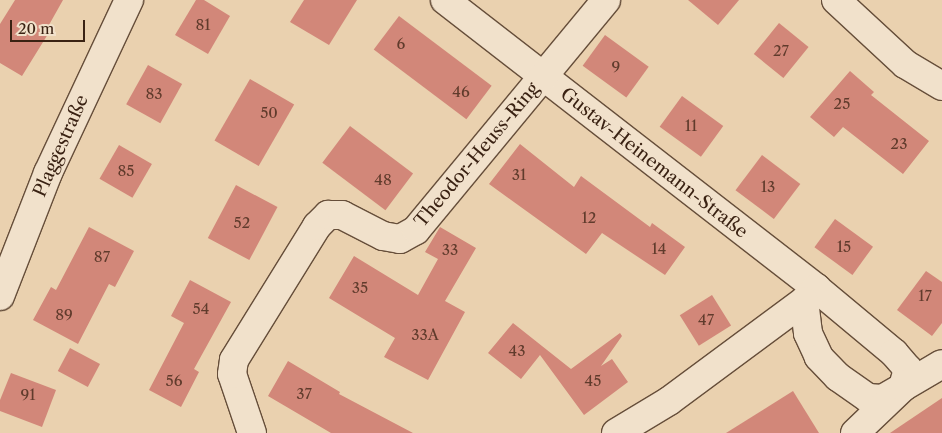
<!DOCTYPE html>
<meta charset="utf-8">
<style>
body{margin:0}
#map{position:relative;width:942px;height:433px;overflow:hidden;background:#ead1af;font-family:"Libre Caslon Text",serif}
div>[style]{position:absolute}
.building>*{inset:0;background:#d28779;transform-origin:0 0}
.roads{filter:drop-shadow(1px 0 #664e3a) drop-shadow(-1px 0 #664e3a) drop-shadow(0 1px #664e3a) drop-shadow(0 -1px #664e3a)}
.minor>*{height:28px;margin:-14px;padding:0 14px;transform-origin:14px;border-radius:14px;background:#f1e1cb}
span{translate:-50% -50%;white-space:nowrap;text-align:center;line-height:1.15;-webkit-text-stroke:4px #f1e1cb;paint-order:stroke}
.number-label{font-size:15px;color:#603b2c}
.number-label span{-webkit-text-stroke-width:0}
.street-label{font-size:18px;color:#3a2213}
.scale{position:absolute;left:10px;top:20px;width:75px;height:22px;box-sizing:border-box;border:2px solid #3a2213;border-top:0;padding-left:6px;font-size:15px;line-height:18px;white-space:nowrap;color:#3a2213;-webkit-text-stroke:4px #f1e1cb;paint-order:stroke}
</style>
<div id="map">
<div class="building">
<i style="clip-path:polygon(15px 0,63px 0,45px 32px,48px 34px,22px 76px,0 63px,0 24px)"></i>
<i style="clip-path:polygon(196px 0,204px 0,230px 16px,208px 54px,175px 35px)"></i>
<i style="clip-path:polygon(304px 0,357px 0,329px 45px,290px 22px)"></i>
<i style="clip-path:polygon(688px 0,739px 0,718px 25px)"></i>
<i style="left:399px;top:16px;width:116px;height:42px;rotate:37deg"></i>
<i style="left:779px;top:23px;width:38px;height:40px;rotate:39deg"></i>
<i style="left:605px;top:35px;width:54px;height:38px;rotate:36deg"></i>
<i style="left:148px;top:65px;width:39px;height:45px;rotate:29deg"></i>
<i style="clip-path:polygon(850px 71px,874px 92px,871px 95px,929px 141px,903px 174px,843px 127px,834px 137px,810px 117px)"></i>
<i style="left:250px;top:79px;width:51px;height:71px;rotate:30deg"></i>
<i style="left:682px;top:96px;width:51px;height:38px;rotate:36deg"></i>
<i style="left:350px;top:126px;width:79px;height:46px;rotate:37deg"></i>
<i style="clip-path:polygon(520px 144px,574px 187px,581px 176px,650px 227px,652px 223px,685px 247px,665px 275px,602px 233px,586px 254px,489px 184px)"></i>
<i style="left:119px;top:145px;width:38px;height:39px;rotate:30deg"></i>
<i style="left:762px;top:155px;width:48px;height:44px;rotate:37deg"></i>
<i style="left:236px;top:185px;width:47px;height:60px;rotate:28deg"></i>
<i style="left:835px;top:219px;width:47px;height:35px;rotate:36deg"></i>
<i style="clip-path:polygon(89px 227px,134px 251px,115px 287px,109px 284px,78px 344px,33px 320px,51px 287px,56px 290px)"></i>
<i style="clip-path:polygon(440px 227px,476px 248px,445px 301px,465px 312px,428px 380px,384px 357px,395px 338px,329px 298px,354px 256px,418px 295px,438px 259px,425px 252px)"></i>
<i style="clip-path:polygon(926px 271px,942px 282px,942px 323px,932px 336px,897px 310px)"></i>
<i style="clip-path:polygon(190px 280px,231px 302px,194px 369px,199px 372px,181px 407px,149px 390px,184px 323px,171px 316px)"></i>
<i style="left:712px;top:295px;width:36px;height:38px;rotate:58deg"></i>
<i style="clip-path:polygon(513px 323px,571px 369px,620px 333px,622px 336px,601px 366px,612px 359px,628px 382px,584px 415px,540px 355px,521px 379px,488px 353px)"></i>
<i style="left:70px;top:348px;width:34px;height:26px;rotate:28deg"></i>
<i style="clip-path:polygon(288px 361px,340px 392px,339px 394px,413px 433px,331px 433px,268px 396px)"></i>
<i style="clip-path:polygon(11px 373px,56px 390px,42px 427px,0 411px,0 400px)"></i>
<i style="clip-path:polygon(793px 391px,819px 433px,726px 433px)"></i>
<i style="clip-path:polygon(942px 398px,942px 433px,890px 433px)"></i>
</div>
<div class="roads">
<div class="minor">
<i style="left:445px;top:0;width:470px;rotate:37.8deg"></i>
<i style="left:816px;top:288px;width:102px;rotate:39.8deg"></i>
<i style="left:894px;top:353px;width:21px;rotate:49deg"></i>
<i style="left:908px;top:369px;width:19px;rotate:106deg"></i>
<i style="left:903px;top:387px;width:24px;rotate:150deg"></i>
<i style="left:882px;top:399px;width:14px;rotate:-176deg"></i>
<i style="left:868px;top:398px;width:37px;rotate:-145deg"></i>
<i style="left:838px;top:377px;width:28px;rotate:-134deg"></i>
<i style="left:819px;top:357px;width:26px;rotate:-115deg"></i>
<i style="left:808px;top:333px;width:32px;rotate:-97deg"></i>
<i style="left:804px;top:301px;width:18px;rotate:-47deg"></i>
<i style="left:836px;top:0;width:94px;rotate:42.8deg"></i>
<i style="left:905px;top:64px;width:43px;rotate:30.7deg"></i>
<i style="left:0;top:296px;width:132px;rotate:-68.7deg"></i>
<i style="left:48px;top:173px;width:191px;rotate:-64.9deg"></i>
<i style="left:252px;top:433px;width:62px;rotate:-108.7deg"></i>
<i style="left:232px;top:374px;width:14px;rotate:-82deg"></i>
<i style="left:234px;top:360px;width:158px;rotate:-58.2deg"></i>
<i style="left:317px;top:226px;width:16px;rotate:-45deg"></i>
<i style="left:328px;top:215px;width:14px"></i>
<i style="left:342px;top:215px;width:46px;rotate:27.1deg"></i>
<i style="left:383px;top:236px;width:17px;rotate:10deg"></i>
<i style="left:400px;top:239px;width:18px;rotate:-29deg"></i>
<i style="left:416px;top:230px;width:298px;rotate:-50.4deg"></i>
<i style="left:616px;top:433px;width:62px;rotate:-31.1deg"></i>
<i style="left:669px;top:401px;width:168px;rotate:-36.5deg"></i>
<i style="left:855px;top:433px;width:66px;rotate:-43.8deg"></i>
<i style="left:903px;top:387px;width:45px;rotate:-30.5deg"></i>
</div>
</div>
<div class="number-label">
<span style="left:203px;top:25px">81</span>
<span style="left:401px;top:44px">6</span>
<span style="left:781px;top:51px">27</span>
<span style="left:616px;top:67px">9</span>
<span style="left:461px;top:92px">46</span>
<span style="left:154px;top:94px">83</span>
<span style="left:842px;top:104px">25</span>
<span style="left:269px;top:113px">50</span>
<span style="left:691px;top:126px">11</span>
<span style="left:899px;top:144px">23</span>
<span style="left:126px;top:171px">85</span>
<span style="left:519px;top:175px">31</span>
<span style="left:383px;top:180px">48</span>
<span style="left:768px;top:187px">13</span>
<span style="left:589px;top:218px">12</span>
<span style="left:242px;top:223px">52</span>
<span style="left:844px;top:247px">15</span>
<span style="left:659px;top:249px">14</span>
<span style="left:450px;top:250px">33</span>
<span style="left:102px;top:257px">87</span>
<span style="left:360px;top:288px">35</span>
<span style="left:925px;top:296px">17</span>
<span style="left:201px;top:309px">54</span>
<span style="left:64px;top:315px">89</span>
<span style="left:706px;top:320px">47</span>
<span style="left:425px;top:335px">33A</span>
<span style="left:517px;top:351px">43</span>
<span style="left:174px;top:381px">56</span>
<span style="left:593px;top:381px">45</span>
<span style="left:304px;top:394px">37</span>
<span style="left:28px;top:395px">91</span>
</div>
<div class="street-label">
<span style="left:61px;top:146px;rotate:-66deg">Plaggestraße</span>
<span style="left:477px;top:155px;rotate:-50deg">Theodor-Heuss-Ring</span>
<span style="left:654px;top:163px;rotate:38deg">Gustav-Heinemann-Straße</span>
</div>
<div class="scale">20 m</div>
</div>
